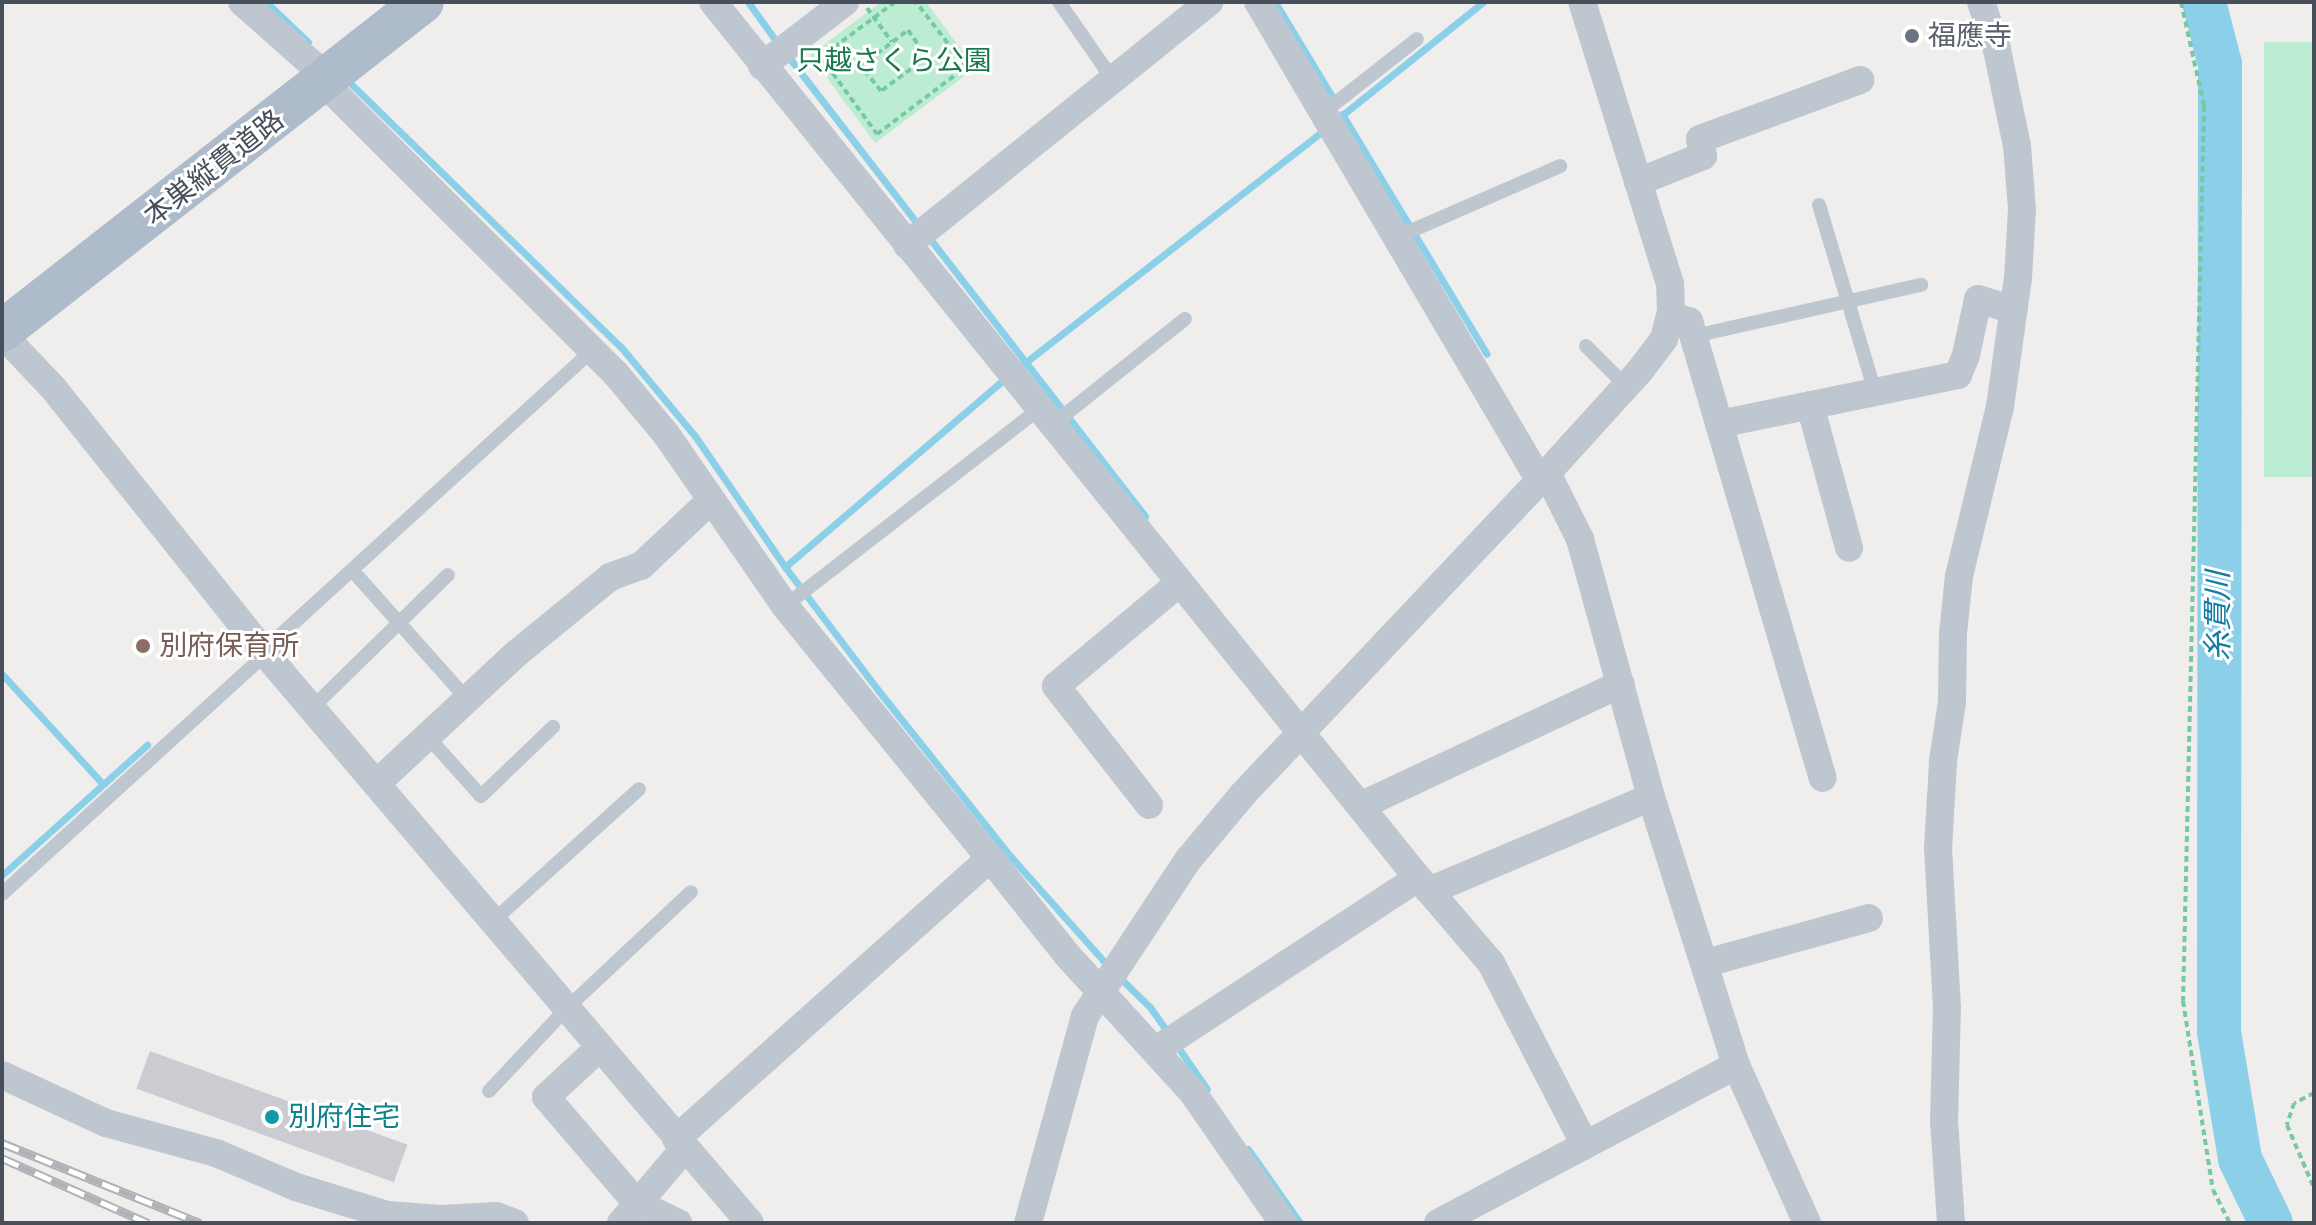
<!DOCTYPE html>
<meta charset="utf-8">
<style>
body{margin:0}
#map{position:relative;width:2316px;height:1225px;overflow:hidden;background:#f0eded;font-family:"Varela Round","Noto Sans JP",sans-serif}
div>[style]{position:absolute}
.green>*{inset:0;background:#bcecd1;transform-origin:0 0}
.stream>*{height:7px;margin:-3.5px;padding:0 3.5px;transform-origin:3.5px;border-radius:3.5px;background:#8bd0e8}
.river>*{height:44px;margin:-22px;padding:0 22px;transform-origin:22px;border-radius:22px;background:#8bd0e8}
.building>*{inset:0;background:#caccd2;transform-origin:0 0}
.path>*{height:4px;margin-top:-2px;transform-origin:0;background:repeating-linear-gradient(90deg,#76c9a4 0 6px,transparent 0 10px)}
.lane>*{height:14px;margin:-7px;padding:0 7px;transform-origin:7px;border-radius:7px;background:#bec7cf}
.street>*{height:28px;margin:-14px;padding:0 14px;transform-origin:14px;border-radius:14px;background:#bec7cf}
.primary>*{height:42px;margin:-21px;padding:0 21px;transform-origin:21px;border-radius:21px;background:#adbbcb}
.rail>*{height:9px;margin-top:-4.5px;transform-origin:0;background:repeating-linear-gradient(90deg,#fff 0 18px,#afb2b7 0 36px);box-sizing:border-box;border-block:2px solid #afb2b7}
.dots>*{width:22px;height:22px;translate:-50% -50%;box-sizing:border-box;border:4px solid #fff;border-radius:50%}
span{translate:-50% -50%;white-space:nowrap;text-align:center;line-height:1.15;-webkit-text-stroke:6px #fff;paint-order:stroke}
.worship-label{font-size:28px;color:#5b616d}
.left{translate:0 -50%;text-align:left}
.park-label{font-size:28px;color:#1a784d}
.street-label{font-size:28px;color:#464f5a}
.education-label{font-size:28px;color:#785e54}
.culture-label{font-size:28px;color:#0d838f}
.water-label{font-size:30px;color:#127ca1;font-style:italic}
.frame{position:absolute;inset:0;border:4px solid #464f5a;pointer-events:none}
</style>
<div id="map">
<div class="green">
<i style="clip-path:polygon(881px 2px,926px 2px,975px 68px,875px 143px,810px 55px)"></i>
<i style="left:2314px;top:42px;width:435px;height:50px;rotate:90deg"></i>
</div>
<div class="stream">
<i style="left:266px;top:2px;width:58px;rotate:43.6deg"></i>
<i style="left:748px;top:2px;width:53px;rotate:54.2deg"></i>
<i style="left:1275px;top:2px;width:118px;rotate:58.9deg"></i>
<i style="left:787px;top:55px;width:216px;rotate:52.3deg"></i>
<i style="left:346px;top:79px;width:384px;rotate:44.3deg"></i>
<i style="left:621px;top:347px;width:116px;rotate:50.3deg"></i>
<i style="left:695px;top:436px;width:159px;rotate:55.5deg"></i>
<i style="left:785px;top:567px;width:154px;rotate:52.9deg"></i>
<i style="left:878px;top:690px;width:213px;rotate:51.5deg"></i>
<i style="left:1011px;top:857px;width:149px;rotate:48.3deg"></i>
<i style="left:1342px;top:114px;width:280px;rotate:58.9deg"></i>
<i style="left:1335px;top:121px;width:190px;rotate:-38.8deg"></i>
<i style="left:927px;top:235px;width:356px;rotate:52.2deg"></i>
<i style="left:1017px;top:369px;width:390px;rotate:-37.9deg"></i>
<i style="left:785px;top:567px;width:292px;rotate:-40.6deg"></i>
<i style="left:2px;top:674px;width:148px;rotate:47.5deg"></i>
<i style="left:2px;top:875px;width:195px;rotate:-41.9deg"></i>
<i style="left:1119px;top:977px;width:43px;rotate:44.1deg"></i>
<i style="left:1150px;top:1007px;width:32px;rotate:55deg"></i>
<i style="left:1175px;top:1043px;width:56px;rotate:55.2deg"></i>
<i style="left:1248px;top:1149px;width:90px;rotate:54.9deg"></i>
</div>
<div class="river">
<i style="left:2204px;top:2px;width:64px;rotate:75.5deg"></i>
<i style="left:2220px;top:64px;width:968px;rotate:90.06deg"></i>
<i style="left:2219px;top:1032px;width:129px;rotate:80.6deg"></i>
<i style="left:2240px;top:1159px;width:71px;rotate:64.2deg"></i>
</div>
<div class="building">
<i style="left:150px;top:1051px;width:274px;height:40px;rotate:20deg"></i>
</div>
<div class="path">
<i style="left:895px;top:2px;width:92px;rotate:143.4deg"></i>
<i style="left:821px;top:57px;width:95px;rotate:54deg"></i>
<i style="left:877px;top:134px;width:111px;rotate:-37deg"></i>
<i style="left:966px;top:67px;width:82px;rotate:-127.6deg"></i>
<i style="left:2181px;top:2px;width:107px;rotate:77.5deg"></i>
<i style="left:2204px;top:106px;width:895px;rotate:91.34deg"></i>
<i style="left:2183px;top:1001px;width:191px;rotate:81deg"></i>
<i style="left:2213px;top:1190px;width:37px;rotate:63deg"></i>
<i style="left:867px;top:8px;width:42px;rotate:53.7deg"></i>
<i style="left:908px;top:30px;width:33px;rotate:55deg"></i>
<i style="left:927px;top:57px;width:57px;rotate:143.5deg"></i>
<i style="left:881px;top:91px;width:32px;rotate:-129deg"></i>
<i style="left:861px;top:66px;width:59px;rotate:-37.5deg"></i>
<i style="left:2314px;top:1093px;width:22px;rotate:153deg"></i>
<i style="left:2294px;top:1103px;width:23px;rotate:108deg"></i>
<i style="left:2287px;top:1125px;width:69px;rotate:66.8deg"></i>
</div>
<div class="lane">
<i style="left:1059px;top:2px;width:95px;rotate:55.3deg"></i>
<i style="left:1324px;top:112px;width:118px;rotate:-38.1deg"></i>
<i style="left:1819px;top:205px;width:195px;rotate:73.3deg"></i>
<i style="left:1397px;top:237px;width:178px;rotate:-23.5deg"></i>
<i style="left:1694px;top:336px;width:233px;rotate:-12.7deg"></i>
<i style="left:1586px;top:346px;width:57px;rotate:45deg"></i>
<i style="left:1052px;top:425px;width:170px;rotate:-38.6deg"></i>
<i style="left:352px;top:570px;width:174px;rotate:48.3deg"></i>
<i style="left:785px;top:606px;width:321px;rotate:-37.8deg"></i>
<i style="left:263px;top:651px;width:447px;rotate:-42.4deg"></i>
<i style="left:312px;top:708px;width:190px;rotate:-44.4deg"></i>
<i style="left:428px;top:737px;width:79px;rotate:48.1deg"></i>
<i style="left:481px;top:796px;width:100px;rotate:-43.8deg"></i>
<i style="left:2px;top:894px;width:357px;rotate:-42.3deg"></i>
<i style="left:492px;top:922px;width:198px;rotate:-42.1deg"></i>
<i style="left:489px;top:1091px;width:112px;rotate:-46.8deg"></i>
<i style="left:566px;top:1009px;width:171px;rotate:-43.1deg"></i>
</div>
<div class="street">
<i style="left:242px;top:2px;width:92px;rotate:41.5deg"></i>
<i style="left:311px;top:63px;width:24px;rotate:57deg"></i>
<i style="left:324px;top:83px;width:412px;rotate:44.9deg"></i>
<i style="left:616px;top:374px;width:78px;rotate:50.2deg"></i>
<i style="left:666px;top:434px;width:209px;rotate:55.3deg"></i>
<i style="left:785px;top:606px;width:325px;rotate:50.9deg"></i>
<i style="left:713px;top:2px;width:1110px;rotate:51.18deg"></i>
<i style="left:1409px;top:867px;width:126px;rotate:49.5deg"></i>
<i style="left:1491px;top:963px;width:205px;rotate:62.7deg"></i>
<i style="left:1258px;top:2px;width:556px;rotate:59.51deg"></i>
<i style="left:762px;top:66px;width:105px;rotate:-37.6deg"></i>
<i style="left:1638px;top:182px;width:70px;rotate:-21.8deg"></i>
<i style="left:1703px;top:156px;width:17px;rotate:-100deg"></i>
<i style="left:1700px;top:139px;width:171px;rotate:-20.2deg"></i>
<i style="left:907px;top:245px;width:388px;rotate:-38.8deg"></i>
<i style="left:1670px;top:316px;width:20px;rotate:15deg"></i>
<i style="left:1689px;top:321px;width:476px;rotate:73.7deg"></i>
<i style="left:2px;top:334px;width:76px;rotate:46.6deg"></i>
<i style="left:54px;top:389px;width:335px;rotate:51.4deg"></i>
<i style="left:263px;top:651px;width:751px;rotate:49.59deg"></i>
<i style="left:1810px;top:405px;width:148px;rotate:74.7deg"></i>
<i style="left:1719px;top:424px;width:244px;rotate:-11.6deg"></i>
<i style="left:1958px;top:375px;width:22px;rotate:-68deg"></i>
<i style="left:1966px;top:355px;width:57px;rotate:-77.9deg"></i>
<i style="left:1978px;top:299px;width:37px;rotate:17deg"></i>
<i style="left:1547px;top:473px;width:74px;rotate:63.4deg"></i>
<i style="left:1580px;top:539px;width:268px;rotate:74.6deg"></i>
<i style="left:1651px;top:797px;width:281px;rotate:72.4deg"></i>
<i style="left:1736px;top:1065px;width:173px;rotate:65.8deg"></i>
<i style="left:376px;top:784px;width:191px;rotate:-42.9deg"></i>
<i style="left:516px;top:654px;width:122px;rotate:-39.3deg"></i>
<i style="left:610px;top:577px;width:33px;rotate:-20deg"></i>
<i style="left:641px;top:566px;width:96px;rotate:-43.3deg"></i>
<i style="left:1149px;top:805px;width:151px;rotate:-128deg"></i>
<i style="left:1056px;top:686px;width:160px;rotate:-39.9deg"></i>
<i style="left:1360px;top:806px;width:288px;rotate:-25.1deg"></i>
<i style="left:1429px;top:891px;width:241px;rotate:-22.9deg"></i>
<i style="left:1706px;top:963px;width:169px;rotate:-15.4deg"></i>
<i style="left:599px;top:1048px;width:72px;rotate:137.2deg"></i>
<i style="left:546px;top:1097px;width:140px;rotate:49.4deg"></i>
<i style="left:637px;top:1203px;width:46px;rotate:26deg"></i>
<i style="left:1156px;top:1050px;width:313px;rotate:-33.3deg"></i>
<i style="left:2px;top:1075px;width:115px;rotate:24.8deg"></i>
<i style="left:106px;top:1123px;width:114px;rotate:15.3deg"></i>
<i style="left:216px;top:1153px;width:87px;rotate:23deg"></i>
<i style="left:296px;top:1187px;width:95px;rotate:17.1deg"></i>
<i style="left:387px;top:1215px;width:55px;rotate:4.2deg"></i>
<i style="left:442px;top:1219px;width:54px;rotate:-3.2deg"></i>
<i style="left:496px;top:1216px;width:20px;rotate:20deg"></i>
<i style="left:676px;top:1139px;width:421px;rotate:-41.8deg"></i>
<i style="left:990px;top:858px;width:125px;rotate:51.5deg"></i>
<i style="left:1068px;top:956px;width:185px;rotate:47.6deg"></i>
<i style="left:1193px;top:1093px;width:158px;rotate:55.3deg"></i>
<i style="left:621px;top:1223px;width:97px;rotate:-49.6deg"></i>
<i style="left:1028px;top:1223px;width:215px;rotate:-74.6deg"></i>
<i style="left:1085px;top:1016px;width:187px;rotate:-56.6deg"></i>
<i style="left:1188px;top:860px;width:87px;rotate:-50.1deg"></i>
<i style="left:1244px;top:793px;width:441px;rotate:-46.6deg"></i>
<i style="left:1547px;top:473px;width:137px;rotate:-47.7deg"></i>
<i style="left:1639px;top:372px;width:41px;rotate:-52.9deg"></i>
<i style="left:1664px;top:339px;width:29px;rotate:-76deg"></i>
<i style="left:1671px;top:311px;width:27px;rotate:-92deg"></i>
<i style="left:1670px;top:284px;width:295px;rotate:-107.3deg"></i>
<i style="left:1438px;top:1223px;width:337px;rotate:-27.9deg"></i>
<i style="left:1951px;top:1223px;width:102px;rotate:-93.9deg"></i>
<i style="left:1944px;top:1121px;width:113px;rotate:-88.5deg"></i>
<i style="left:1947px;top:1008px;width:159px;rotate:-93.2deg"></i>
<i style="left:1938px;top:849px;width:88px;rotate:-86.7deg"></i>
<i style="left:1943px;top:761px;width:60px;rotate:-81.3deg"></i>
<i style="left:1952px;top:702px;width:68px;rotate:-89.2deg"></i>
<i style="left:1953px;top:634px;width:58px;rotate:-84.1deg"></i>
<i style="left:1959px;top:576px;width:174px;rotate:-76.4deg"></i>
<i style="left:2000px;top:407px;width:130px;rotate:-82.1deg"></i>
<i style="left:2018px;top:278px;width:69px;rotate:-86.7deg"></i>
<i style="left:2022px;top:209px;width:63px;rotate:-94.5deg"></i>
<i style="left:2017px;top:146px;width:99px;rotate:-101.7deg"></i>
<i style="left:1997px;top:49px;width:50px;rotate:-108.8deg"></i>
</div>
<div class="primary">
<i style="left:2px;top:331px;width:534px;rotate:-38.01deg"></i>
</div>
<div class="rail">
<i style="left:2px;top:1143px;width:214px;rotate:22deg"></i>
<i style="left:2px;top:1158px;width:160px;rotate:24deg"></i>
</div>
<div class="dots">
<i style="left:1912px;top:36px;background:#6b7280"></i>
<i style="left:143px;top:646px;background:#8d6e63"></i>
<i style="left:272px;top:1117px;background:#0f9aa8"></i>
</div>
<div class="worship-label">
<span class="left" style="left:1928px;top:36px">福應寺</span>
</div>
<div class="park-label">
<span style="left:894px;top:61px">只越さくら公園</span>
</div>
<div class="street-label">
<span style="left:214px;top:168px;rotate:-38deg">本巣縦貫道路</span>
</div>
<div class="education-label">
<span class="left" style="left:159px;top:646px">別府保育所</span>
</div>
<div class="culture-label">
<span class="left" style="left:288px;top:1117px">別府住宅</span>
</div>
<div class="water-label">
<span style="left:2219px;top:616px;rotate:-90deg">糸貫川</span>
</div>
<div class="frame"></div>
</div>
